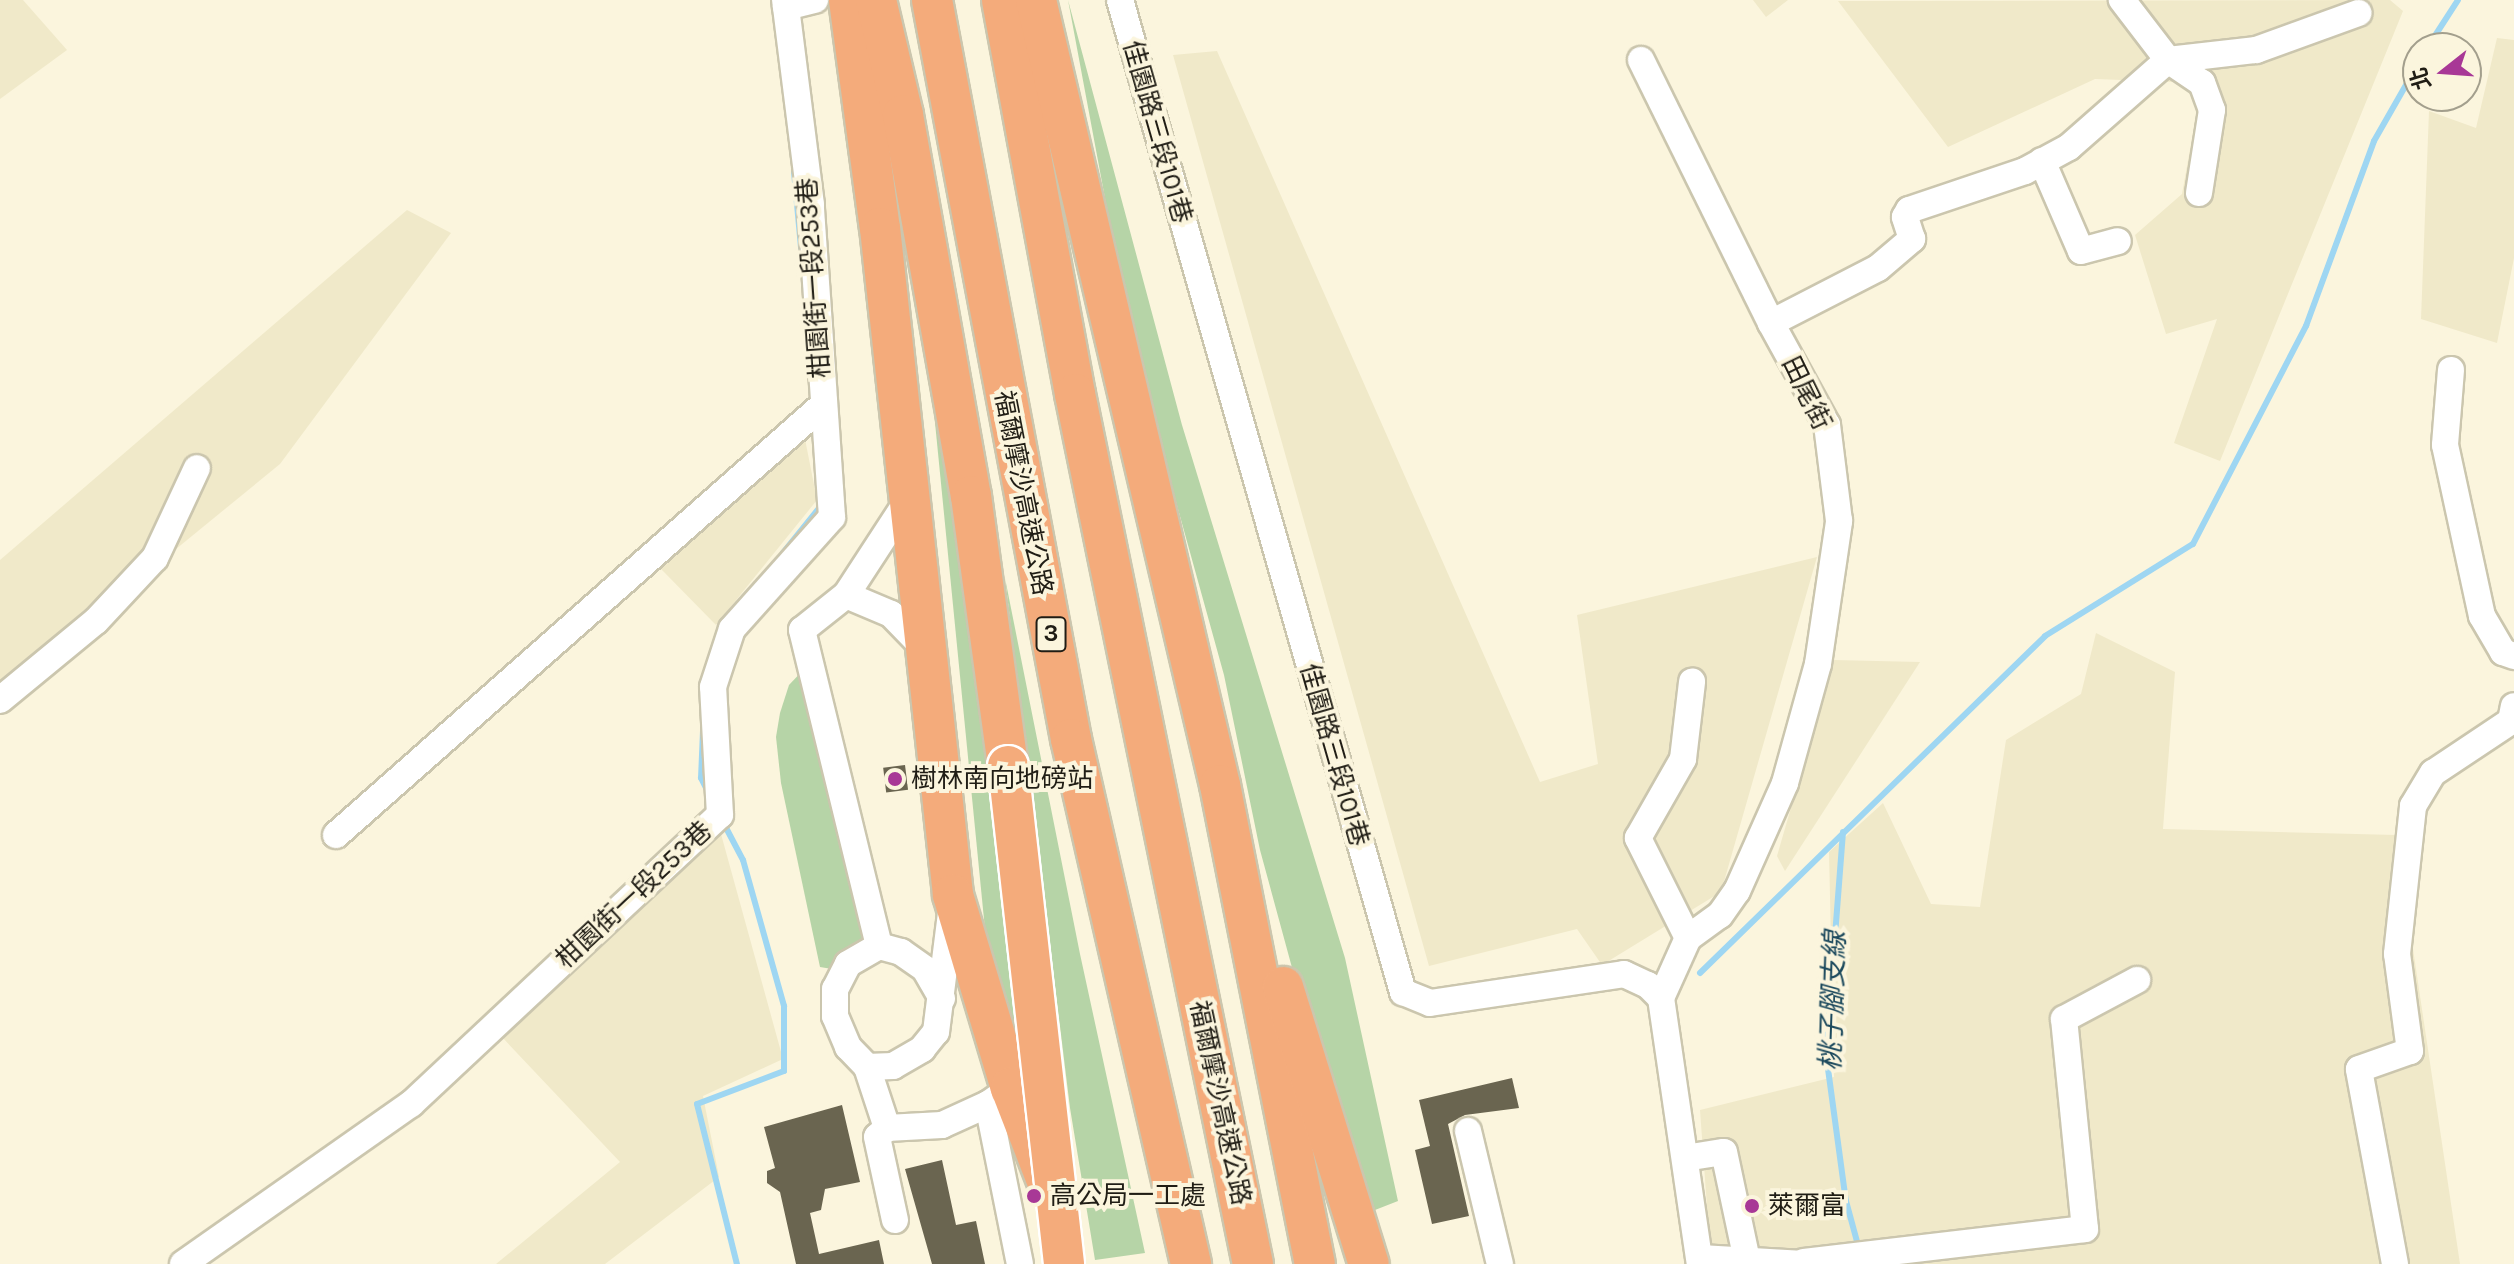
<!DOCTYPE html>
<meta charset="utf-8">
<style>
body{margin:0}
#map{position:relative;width:2514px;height:1264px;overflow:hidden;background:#fbf5dd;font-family:Karla,"Noto Sans TC",sans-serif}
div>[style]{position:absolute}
.built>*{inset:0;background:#f0e9c9}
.green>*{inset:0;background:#b6d4a7}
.stream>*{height:6px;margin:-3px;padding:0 3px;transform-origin:3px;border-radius:3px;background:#9ed6f2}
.building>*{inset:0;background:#6a6550;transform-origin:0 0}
.roads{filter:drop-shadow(2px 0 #cbc6ae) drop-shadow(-2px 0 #cbc6ae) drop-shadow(0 2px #cbc6ae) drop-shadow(0 -2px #cbc6ae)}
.minor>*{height:26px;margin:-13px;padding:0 13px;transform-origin:13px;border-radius:13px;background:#fff}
.highway>*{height:40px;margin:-20px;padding:0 20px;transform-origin:20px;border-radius:20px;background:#f4ab7b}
.bridges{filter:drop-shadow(2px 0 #fff) drop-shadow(-2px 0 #fff) drop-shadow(0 2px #fff) drop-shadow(0 -2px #fff)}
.highway-bridge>*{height:40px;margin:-20px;padding:0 20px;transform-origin:20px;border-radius:20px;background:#f4ab7b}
.dots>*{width:22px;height:22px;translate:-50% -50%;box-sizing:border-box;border:4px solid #fbf5dd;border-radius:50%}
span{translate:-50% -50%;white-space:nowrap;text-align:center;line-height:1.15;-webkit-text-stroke:8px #fbf5dd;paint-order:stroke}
.shield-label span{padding:2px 6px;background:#fbf5dd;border:2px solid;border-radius:6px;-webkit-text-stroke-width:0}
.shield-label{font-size:24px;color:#201d15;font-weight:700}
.street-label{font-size:26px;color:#201d15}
.poi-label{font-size:26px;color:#201d15}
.left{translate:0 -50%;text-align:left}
.water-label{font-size:28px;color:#1c495d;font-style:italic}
.north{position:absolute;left:2402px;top:32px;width:80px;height:80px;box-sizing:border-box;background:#fbf5dd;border:2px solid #a39f8d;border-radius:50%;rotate:253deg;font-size:22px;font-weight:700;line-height:32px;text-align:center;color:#201d15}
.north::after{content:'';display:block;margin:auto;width:28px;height:36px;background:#a83896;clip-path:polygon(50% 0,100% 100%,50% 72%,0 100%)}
</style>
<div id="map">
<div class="built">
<i style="clip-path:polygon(0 0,23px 0,67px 50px,0 99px)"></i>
<i style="clip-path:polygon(1753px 0,1788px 0,1766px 17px)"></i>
<i style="clip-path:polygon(2390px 0,2403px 11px,2220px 461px,2174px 443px,2217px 319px,2166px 334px,2135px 235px,2182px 194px,2202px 83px,2095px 79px,1948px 147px,1838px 1px)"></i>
<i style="clip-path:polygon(2497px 38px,2514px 40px,2514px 258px,2497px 343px,2421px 319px,2429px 111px,2476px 128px)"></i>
<i style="clip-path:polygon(1217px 51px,1540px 782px,1598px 764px,1577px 615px,1817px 557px,1721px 892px,1602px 965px,1577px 929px,1429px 966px,1173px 55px)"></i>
<i style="clip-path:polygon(407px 210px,451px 233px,280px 464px,0 693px,0 560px)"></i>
<i style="clip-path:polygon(805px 439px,817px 500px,716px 625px,661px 569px)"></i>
<i style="clip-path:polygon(2096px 633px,2175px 672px,2163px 829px,2396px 835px,2460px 1264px,1892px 1264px,1710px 1248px,1700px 1110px,1834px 1077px,1829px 852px,1883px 803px,1931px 904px,1980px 907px,2006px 740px,2081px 694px)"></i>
<i style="clip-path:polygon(1834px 660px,1920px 662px,1785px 871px,1777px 856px)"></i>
<i style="clip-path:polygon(721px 834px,783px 1059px,703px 1096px,719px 1177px,605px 1264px,496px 1264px,620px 1162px,501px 1036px)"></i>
</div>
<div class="green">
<i style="clip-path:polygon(1068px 0,1182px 425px,1345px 958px,1398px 1201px,1375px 1210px,1294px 975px,1260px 850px,1224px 675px,1132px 343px)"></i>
<i style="clip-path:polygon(931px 382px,965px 528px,1033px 1104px,990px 980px)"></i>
<i style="clip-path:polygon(1005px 578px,1080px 954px,1145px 1253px,1095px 1260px,1070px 1108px)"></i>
<i style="clip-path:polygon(806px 667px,868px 941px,838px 970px,820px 967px,781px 783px,776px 737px,780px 713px,789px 685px)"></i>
</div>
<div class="stream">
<i style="left:2427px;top:48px;width:57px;rotate:-57.1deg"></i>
<i style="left:794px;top:172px;width:76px;rotate:84.7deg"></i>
<i style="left:783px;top:553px;width:65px;rotate:-51.2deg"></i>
<i style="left:703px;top:731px;width:47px;rotate:92.4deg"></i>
<i style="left:701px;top:778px;width:13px;rotate:63deg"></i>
<i style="left:723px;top:822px;width:43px;rotate:62.2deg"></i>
<i style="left:743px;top:860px;width:152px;rotate:74.3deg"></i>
<i style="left:784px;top:1006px;width:65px;rotate:90deg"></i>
<i style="left:784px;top:1071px;width:93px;rotate:159.2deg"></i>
<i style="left:697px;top:1104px;width:165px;rotate:76deg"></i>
<i style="left:1843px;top:832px;width:223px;rotate:94.4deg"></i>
<i style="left:1826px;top:1054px;width:148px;rotate:82.3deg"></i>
<i style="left:1846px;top:1201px;width:50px;rotate:74.8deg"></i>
<i style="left:1700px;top:973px;width:482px;rotate:-44.3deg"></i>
<i style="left:2045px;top:636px;width:174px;rotate:-31.9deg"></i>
<i style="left:2193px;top:544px;width:246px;rotate:-62.6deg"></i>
<i style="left:2306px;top:326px;width:197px;rotate:-69.8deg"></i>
<i style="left:2374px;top:141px;width:89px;rotate:-60.3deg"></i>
</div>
<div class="building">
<i style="left:905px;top:765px;width:25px;height:22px;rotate:83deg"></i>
<i style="clip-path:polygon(1512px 1078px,1519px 1108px,1465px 1115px,1448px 1124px,1469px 1216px,1432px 1224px,1415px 1150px,1430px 1146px,1419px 1100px)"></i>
<i style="clip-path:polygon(842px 1105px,860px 1182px,825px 1189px,821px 1210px,810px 1213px,819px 1254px,879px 1240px,884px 1264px,796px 1264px,780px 1192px,767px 1183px,767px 1171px,775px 1168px,764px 1127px)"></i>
<i style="clip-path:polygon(942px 1160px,956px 1225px,976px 1221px,985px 1264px,932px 1264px,905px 1169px)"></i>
</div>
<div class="roads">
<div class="minor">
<i style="left:1120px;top:0;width:1032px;rotate:74.08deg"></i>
<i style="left:1403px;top:992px;width:29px;rotate:22deg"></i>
<i style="left:1430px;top:1003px;width:196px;rotate:-8.5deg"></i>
<i style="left:1624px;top:974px;width:26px;rotate:25deg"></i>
<i style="left:1648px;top:985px;width:18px;rotate:45deg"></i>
<i style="left:1661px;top:998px;width:269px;rotate:81.7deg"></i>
<i style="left:786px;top:7px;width:30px;rotate:-14deg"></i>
<i style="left:1641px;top:60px;width:293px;rotate:63.7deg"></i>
<i style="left:2042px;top:161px;width:98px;rotate:66.6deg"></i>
<i style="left:2081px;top:251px;width:38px;rotate:-15deg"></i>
<i style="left:2199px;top:193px;width:84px;rotate:-81.1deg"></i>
<i style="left:2212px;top:110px;width:29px;rotate:-110deg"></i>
<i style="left:2202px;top:83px;width:41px;rotate:-145.9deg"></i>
<i style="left:2168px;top:60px;width:89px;rotate:-6.5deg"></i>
<i style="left:2256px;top:50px;width:109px;rotate:-19.9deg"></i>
<i style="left:2451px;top:370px;width:75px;rotate:94.6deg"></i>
<i style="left:2445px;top:445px;width:175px;rotate:77.8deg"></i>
<i style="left:2482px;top:616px;width:42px;rotate:59.7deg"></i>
<i style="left:2503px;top:652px;width:12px;rotate:20deg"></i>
<i style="left:910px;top:497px;width:117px;rotate:123.1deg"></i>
<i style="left:846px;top:595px;width:56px;rotate:141.5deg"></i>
<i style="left:802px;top:630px;width:325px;rotate:76.3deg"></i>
<i style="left:879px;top:946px;width:36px;rotate:150deg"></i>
<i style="left:848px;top:964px;width:28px;rotate:117deg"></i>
<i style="left:835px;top:989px;width:27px;rotate:90deg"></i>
<i style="left:835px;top:1016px;width:34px;rotate:67deg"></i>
<i style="left:848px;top:1047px;width:28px;rotate:46deg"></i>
<i style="left:867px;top:1067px;width:26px;rotate:-2deg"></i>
<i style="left:893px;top:1066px;width:34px;rotate:-30deg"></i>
<i style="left:922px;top:1049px;width:22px;rotate:-51deg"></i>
<i style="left:936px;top:1032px;width:120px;rotate:-82.8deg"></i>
<i style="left:846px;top:595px;width:49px;rotate:22.9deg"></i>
<i style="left:891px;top:614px;width:49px;rotate:45.8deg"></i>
<i style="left:0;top:700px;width:124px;rotate:-39.5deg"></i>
<i style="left:96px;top:621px;width:86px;rotate:-46.9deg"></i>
<i style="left:155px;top:558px;width:99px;rotate:-65deg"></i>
<i style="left:336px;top:835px;width:650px;rotate:-41.44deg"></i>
<i style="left:1688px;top:938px;width:112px;rotate:-116.6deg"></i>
<i style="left:1638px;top:838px;width:91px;rotate:-60.3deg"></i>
<i style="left:1683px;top:759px;width:78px;rotate:-83.3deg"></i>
<i style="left:879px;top:946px;width:23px;rotate:15deg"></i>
<i style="left:901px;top:952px;width:29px;rotate:35deg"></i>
<i style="left:925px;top:969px;width:34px;rotate:60deg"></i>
<i style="left:1661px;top:998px;width:66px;rotate:-65.8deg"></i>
<i style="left:1688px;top:938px;width:39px;rotate:-36deg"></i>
<i style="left:1720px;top:915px;width:29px;rotate:-55deg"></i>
<i style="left:1737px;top:891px;width:118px;rotate:-66deg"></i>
<i style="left:1785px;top:783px;width:123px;rotate:-74.5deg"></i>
<i style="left:1818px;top:664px;width:145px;rotate:-81.6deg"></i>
<i style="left:1839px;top:521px;width:97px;rotate:-97.1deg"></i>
<i style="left:1827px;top:425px;width:116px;rotate:-118.8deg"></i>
<i style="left:1771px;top:323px;width:120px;rotate:-27.2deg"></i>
<i style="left:1878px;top:268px;width:45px;rotate:-40.5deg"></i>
<i style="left:1912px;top:239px;width:23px;rotate:-108deg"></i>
<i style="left:1905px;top:217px;width:8px;rotate:-60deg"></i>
<i style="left:1909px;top:210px;width:122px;rotate:-18.6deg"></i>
<i style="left:2025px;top:171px;width:50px;rotate:-28.6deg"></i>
<i style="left:2069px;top:147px;width:132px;rotate:-41.3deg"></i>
<i style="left:2168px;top:60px;width:76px;rotate:-127.5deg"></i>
<i style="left:867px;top:1067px;width:64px;rotate:71.8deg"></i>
<i style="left:887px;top:1128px;width:13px;rotate:138deg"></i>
<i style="left:877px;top:1137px;width:85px;rotate:77.8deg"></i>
<i style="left:1011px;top:1088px;width:28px;rotate:145deg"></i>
<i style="left:988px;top:1104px;width:163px;rotate:78.7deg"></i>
<i style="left:887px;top:1128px;width:55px;rotate:-3.1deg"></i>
<i style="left:942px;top:1125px;width:51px;rotate:-24.5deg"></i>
<i style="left:1468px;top:1131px;width:137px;rotate:76.5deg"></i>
<i style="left:1685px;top:1158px;width:39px;rotate:-9deg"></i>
<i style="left:1724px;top:1152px;width:110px;rotate:78deg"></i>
<i style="left:1700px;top:1258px;width:104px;rotate:3.3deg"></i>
<i style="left:1804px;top:1262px;width:283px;rotate:-6.7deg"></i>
<i style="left:2085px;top:1229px;width:211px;rotate:-95.7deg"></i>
<i style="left:2064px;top:1019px;width:83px;rotate:-28.1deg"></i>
<i style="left:183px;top:1264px;width:279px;rotate:-35.1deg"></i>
<i style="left:411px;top:1104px;width:423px;rotate:-43.1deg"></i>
<i style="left:720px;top:815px;width:128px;rotate:-93.1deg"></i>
<i style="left:713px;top:687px;width:61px;rotate:-71.9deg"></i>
<i style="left:732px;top:629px;width:150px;rotate:-48.2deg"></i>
<i style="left:832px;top:517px;width:313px;rotate:-93.9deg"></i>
<i style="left:811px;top:205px;width:207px;rotate:-97.2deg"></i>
<i style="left:2395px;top:1264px;width:198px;rotate:-100.5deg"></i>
<i style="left:2359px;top:1069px;width:54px;rotate:-19.4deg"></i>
<i style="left:2410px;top:1051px;width:98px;rotate:-97.6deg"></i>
<i style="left:2397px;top:954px;width:149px;rotate:-83.8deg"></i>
<i style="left:2413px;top:806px;width:39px;rotate:-59deg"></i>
<i style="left:2433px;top:773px;width:94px;rotate:-33.7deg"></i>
<i style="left:2511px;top:721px;width:15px;rotate:-79deg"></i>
</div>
<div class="highway">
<i style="left:849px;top:0;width:230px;rotate:82.3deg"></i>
<i style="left:880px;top:228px;width:671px;rotate:83.75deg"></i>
<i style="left:953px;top:895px;width:202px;rotate:73.3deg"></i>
<i style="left:1011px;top:1088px;width:105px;rotate:68.8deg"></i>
<i style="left:876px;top:0;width:118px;rotate:76.8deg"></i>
<i style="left:903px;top:115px;width:387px;rotate:79.9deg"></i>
<i style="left:971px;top:496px;width:273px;rotate:82.2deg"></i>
<i style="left:932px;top:0;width:752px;rotate:79.35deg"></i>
<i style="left:1071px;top:739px;width:539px;rotate:77.12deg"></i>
<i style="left:1002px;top:0;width:401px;rotate:79.5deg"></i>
<i style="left:1075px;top:394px;width:888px;rotate:78.44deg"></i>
<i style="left:1036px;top:0;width:806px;rotate:76.81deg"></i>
<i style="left:1220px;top:785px;width:488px;rotate:78.8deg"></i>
<i style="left:1283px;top:987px;width:290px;rotate:72.8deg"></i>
</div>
</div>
<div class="bridges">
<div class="highway-bridge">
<i style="left:1008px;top:766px;width:501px;rotate:83.58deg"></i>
</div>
</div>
<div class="dots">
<i style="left:895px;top:779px;background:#a83896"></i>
<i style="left:1034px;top:1196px;background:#a83896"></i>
<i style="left:1752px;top:1206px;background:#a83896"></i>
</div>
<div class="shield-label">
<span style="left:1051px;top:634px">3</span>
</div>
<div class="street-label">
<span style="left:1157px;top:132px;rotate:74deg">佳園路三段101巷</span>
<span style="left:814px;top:278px;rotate:-94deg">柑園街一段253巷</span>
<span style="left:1806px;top:393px;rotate:64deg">田尾街</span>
<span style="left:1023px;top:493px;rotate:79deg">福爾摩沙高速公路</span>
<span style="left:1334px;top:755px;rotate:74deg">佳園路三段101巷</span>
<span style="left:634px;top:895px;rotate:-43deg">柑園街一段253巷</span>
<span style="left:1220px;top:1103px;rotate:78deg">福爾摩沙高速公路</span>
</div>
<div class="poi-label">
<span class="left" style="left:911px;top:779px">樹林南向地磅站</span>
<span class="left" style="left:1050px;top:1196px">高公局一工處</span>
<span class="left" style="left:1768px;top:1206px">萊爾富</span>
</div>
<div class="water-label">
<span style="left:1833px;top:1001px;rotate:-88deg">桃子腳支線</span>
</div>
<div class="north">北</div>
</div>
